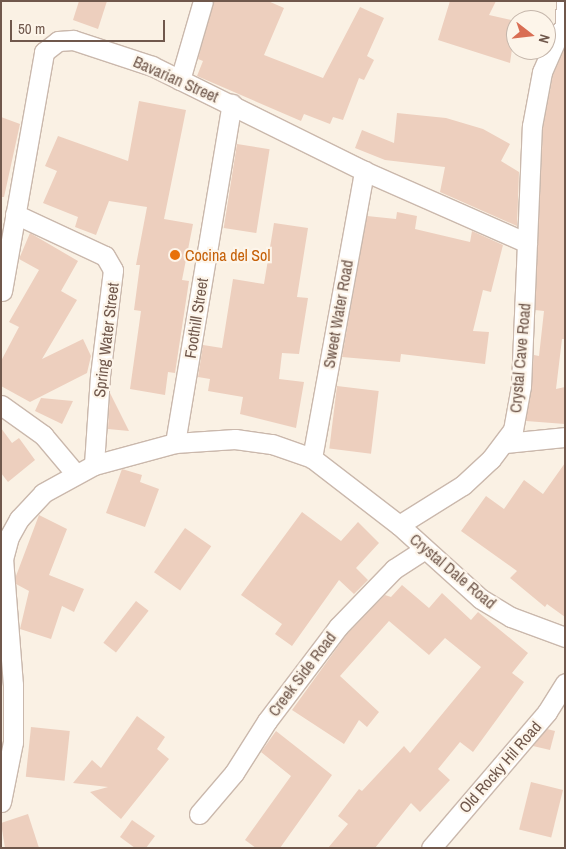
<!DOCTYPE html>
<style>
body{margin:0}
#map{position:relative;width:566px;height:849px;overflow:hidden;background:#faf1e4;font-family:"Archivo Narrow",sans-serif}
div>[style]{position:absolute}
.building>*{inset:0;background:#edcfbe;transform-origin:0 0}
.roads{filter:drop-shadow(1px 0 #cab8ac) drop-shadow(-1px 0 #cab8ac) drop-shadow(0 1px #cab8ac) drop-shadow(0 -1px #cab8ac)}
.lane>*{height:9px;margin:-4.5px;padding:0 4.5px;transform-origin:4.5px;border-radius:4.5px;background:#fff}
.street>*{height:19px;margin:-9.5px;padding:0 9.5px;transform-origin:9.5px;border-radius:9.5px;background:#fff}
.dots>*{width:14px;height:14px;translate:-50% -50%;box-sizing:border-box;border:2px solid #fdf5ea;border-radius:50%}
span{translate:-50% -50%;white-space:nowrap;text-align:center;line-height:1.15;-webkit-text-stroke:4.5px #fdf5ea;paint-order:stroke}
.street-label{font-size:16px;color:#70584c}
.food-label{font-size:16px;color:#c56008}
.left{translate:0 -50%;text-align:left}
.frame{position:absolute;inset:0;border:2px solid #70584c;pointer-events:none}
.north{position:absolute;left:506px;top:10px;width:50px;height:50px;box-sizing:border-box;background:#fdf5ea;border:1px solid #c5b6ab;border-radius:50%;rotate:106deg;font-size:14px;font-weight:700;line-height:20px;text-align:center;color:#70584c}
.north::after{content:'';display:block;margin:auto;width:18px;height:22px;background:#d96e54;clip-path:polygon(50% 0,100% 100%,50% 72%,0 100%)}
.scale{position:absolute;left:10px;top:20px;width:155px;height:22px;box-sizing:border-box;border:2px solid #70584c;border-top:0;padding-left:6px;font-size:15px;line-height:18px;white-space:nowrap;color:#70584c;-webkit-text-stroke:4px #fdf5ea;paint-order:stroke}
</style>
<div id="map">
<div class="building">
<i style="clip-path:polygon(79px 1px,107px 1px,98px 29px,73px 20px)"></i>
<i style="clip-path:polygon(214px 1px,268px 1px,284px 8px,264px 55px,323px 78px,360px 7px,384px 18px,367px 56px,374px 60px,364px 80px,359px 78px,343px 120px,333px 117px,330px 124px,304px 114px,301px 121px,197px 76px,203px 61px,198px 59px)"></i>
<i style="clip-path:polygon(450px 1px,496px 1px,489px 15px,516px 21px,510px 63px,438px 40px)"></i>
<i style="clip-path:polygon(565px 48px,565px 339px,562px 339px,556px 389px,565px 387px,565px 424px,526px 421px,534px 355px,539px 356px,544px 311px,535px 310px,543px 127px,553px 75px)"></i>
<i style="clip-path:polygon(139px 101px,186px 110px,164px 219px,193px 224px,182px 280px,189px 281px,175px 373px,168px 372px,165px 395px,130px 389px,141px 311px,134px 310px,140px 265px,136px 265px,147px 207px,109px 201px,96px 235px,75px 227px,78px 217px,43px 203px,57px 171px,45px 166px,58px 136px,128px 161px)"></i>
<i style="clip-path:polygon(397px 113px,446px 118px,483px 129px,510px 144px,501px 161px,519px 172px,517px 226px,440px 192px,445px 167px,385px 160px,355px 148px,362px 130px,394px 143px)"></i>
<i style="clip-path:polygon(1px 117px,20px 124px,4px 197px,1px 197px)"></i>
<i style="left:237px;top:144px;width:33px;height:85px;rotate:9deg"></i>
<i style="clip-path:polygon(397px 212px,417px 216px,415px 229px,470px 242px,472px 231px,503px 245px,491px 292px,483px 290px,473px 331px,489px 332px,485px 364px,401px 354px,400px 362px,342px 357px,367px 216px,396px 219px)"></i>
<i style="clip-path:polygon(274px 223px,308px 228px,297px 297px,308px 298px,299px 354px,282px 353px,279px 379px,304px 382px,296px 428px,240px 414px,243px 397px,208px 391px,210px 379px,198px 377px,203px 345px,222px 348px,233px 279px,264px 284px)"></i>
<i style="clip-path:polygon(30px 233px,78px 261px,61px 291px,77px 300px,42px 359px,83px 339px,91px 356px,87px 373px,30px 402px,1px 386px,1px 361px,19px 327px,9px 322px,39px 270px,19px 259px)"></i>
<i style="left:337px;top:386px;width:42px;height:63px;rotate:7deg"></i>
<i style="clip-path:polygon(110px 393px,129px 431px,108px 429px)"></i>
<i style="clip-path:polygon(41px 398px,73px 401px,62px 424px,35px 411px)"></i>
<i style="clip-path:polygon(1px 428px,12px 443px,19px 438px,35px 460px,8px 482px,1px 473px)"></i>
<i style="clip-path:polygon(565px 463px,565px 617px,547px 604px,545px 607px,510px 578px,517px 571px,461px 531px,486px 496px,504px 509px,524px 480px,543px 494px)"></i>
<i style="clip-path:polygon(122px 469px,142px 475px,140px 482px,159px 489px,145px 527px,106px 513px)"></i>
<i style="clip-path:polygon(302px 512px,341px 541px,358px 522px,379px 543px,356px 568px,368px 580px,354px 594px,339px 580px,292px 646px,275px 634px,282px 624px,241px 595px)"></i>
<i style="clip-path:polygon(39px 515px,67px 529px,49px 575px,84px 589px,74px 612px,62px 606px,51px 639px,20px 629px,29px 591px,16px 584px,16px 576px)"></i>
<i style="left:185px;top:528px;width:32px;height:54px;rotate:35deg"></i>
<i style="clip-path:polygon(402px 585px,429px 608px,442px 593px,471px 620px,478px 612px,528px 653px,512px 673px,524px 682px,473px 752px,460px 742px,438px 769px,450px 780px,420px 812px,411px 803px,375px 848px,328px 848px,348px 824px,338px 816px,359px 789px,362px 791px,404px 746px,410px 753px,481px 667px,445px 638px,429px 655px,389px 621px,340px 676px,379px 712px,367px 727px,359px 720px,344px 744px,292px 710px,347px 634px,385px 595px,391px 597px)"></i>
<i style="left:136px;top:601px;width:16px;height:53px;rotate:38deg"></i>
<i style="clip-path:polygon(137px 716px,165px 737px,157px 749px,169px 759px,121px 819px,90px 792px,108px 787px,73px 783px,92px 760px,101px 768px)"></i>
<i style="left:31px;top:727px;width:39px;height:50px;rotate:6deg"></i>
<i style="clip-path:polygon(547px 729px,555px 731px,550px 750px,533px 746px)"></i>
<i style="clip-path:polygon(276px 731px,332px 775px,280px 848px,256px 848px,245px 840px,291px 776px,261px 752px)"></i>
<i style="left:531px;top:782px;width:33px;height:49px;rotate:14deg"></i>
<i style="clip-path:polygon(28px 814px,39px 848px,5px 848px,1px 823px)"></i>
<i style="clip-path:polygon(132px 820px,155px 836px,146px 848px,135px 848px,120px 837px)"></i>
</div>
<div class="roads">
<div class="lane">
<i style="left:559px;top:31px;width:30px;rotate:-86deg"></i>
</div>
<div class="street">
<i style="left:180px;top:80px;width:82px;rotate:-73.8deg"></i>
<i style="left:15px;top:214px;width:99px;rotate:25deg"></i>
<i style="left:105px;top:256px;width:16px;rotate:60deg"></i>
<i style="left:113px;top:270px;width:107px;rotate:97deg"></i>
<i style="left:100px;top:376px;width:89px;rotate:93.9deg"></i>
<i style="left:2px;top:291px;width:243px;rotate:-80deg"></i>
<i style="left:44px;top:52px;width:18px;rotate:-38deg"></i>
<i style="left:58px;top:41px;width:15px;rotate:-4deg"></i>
<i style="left:73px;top:40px;width:83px;rotate:18.2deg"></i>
<i style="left:152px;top:66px;width:237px;rotate:26.3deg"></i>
<i style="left:364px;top:171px;width:178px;rotate:23.8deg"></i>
<i style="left:1px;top:405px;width:52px;rotate:35.5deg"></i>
<i style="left:43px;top:435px;width:50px;rotate:49.9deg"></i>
<i style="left:175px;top:443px;width:344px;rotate:-80.5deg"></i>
<i style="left:505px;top:443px;width:60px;rotate:-5.7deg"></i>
<i style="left:312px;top:458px;width:292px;rotate:-79.7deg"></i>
<i style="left:399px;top:525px;width:75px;rotate:-32deg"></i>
<i style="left:463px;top:485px;width:38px;rotate:-43deg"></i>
<i style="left:491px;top:459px;width:36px;rotate:-53deg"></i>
<i style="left:513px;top:430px;width:45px;rotate:-79.7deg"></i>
<i style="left:521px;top:386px;width:260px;rotate:-87.6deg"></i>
<i style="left:532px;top:126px;width:55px;rotate:-79.5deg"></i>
<i style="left:542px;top:72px;width:43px;rotate:-66.4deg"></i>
<i style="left:559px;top:33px;width:8px;rotate:-45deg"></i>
<i style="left:1px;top:802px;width:61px;rotate:-78.7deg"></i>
<i style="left:13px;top:742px;width:57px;rotate:-90deg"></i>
<i style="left:13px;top:685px;width:126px;rotate:-94.5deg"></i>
<i style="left:3px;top:559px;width:23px;rotate:-75deg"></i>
<i style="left:9px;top:537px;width:21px;rotate:-61deg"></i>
<i style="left:19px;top:519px;width:35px;rotate:-47deg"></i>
<i style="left:43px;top:493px;width:58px;rotate:-28.8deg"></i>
<i style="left:94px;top:465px;width:84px;rotate:-15.2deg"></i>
<i style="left:175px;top:443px;width:60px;rotate:-3.8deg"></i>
<i style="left:235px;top:439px;width:37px;rotate:8deg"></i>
<i style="left:272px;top:444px;width:42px;rotate:19.3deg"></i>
<i style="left:312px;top:458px;width:110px;rotate:37.6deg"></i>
<i style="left:399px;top:525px;width:110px;rotate:42.1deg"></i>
<i style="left:481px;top:599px;width:35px;rotate:31deg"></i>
<i style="left:511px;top:617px;width:58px;rotate:20.3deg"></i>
<i style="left:199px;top:814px;width:54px;rotate:-49.5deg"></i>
<i style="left:234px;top:773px;width:62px;rotate:-57.6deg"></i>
<i style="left:267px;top:721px;width:118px;rotate:-52.9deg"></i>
<i style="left:338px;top:627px;width:81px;rotate:-46deg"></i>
<i style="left:394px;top:569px;width:35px;rotate:-33deg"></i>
<i style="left:431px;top:848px;width:179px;rotate:-49.5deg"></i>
<i style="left:547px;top:712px;width:34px;rotate:-58deg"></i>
</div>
</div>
<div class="dots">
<i style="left:175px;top:255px;background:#e8710a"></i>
</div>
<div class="street-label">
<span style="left:176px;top:79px;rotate:24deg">Bavarian Street</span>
<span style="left:338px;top:314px;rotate:-80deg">Sweet Water Road</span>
<span style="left:196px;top:318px;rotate:-81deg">Foothill Street</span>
<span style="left:106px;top:340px;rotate:-83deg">Spring Water Street</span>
<span style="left:520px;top:358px;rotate:-85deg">Crystal Cave Road</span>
<span style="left:453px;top:571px;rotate:40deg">Crystal Dale Road</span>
<span style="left:302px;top:674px;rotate:-53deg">Creek Side Road</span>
<span style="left:500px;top:767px;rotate:-49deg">Old Rocky Hil Road</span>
</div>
<div class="food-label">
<span class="left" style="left:185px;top:255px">Cocina del Sol</span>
</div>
<div class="frame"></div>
<div class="north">N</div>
<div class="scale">50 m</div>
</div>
